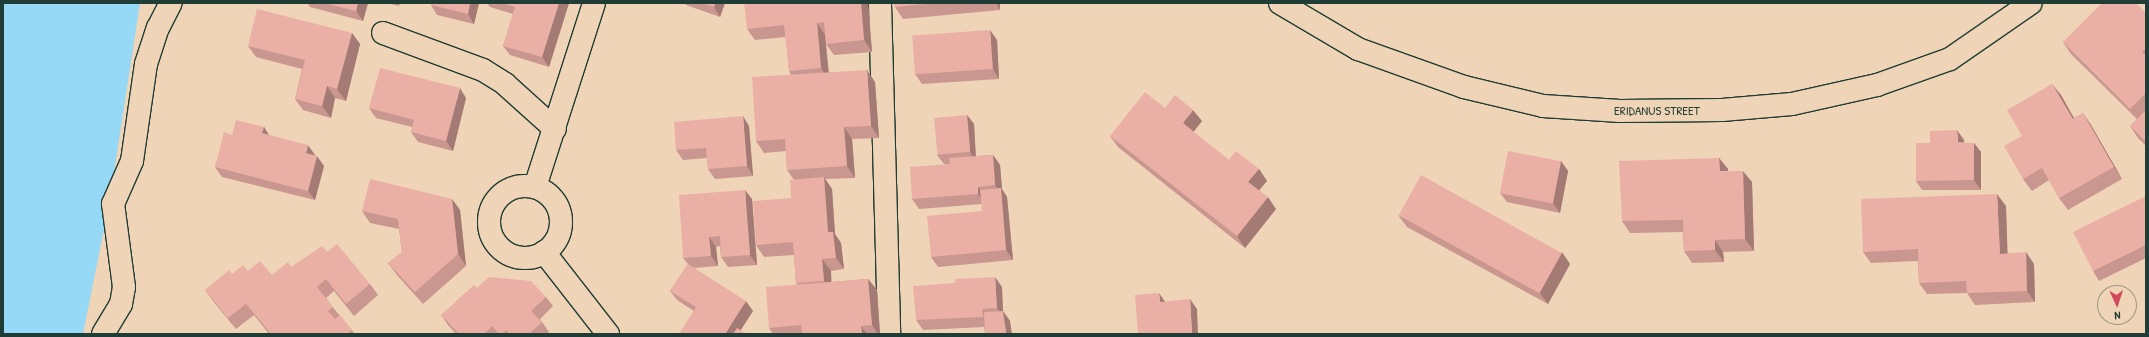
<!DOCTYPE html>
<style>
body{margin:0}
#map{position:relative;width:2149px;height:337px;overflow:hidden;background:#f0d4b7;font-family:"Patrick Hand",sans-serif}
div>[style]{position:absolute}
.water>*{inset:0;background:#95d9f7}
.roads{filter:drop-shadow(1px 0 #1f3d34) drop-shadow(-1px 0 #1f3d34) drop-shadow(0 1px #1f3d34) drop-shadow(0 -1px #1f3d34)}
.street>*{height:22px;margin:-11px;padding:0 11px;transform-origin:11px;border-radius:11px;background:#f0d4b7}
.street>.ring{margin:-11px;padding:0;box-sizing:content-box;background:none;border:22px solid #f0d4b7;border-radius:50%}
.wall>*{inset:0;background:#c9978f}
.shaded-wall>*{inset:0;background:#a47b74}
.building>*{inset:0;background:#eab0a6;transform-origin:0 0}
span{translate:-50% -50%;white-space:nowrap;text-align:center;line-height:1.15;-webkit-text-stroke:3.5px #f0d4b7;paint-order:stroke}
.street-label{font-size:13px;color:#1f3d34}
.frame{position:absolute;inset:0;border:4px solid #1f3d34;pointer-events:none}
.north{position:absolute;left:2097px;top:285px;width:40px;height:40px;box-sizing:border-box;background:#f0d4b7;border:1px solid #9c9883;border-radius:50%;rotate:177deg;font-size:11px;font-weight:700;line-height:16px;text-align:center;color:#1f3d34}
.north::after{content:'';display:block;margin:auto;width:14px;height:18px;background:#d1495b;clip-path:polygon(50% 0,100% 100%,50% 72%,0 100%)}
</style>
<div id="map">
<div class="water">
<i style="clip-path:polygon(3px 3px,140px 3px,110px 199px,83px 334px,3px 334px)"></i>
</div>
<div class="roads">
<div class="street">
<i style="left:880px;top:3px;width:331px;rotate:88.4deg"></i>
<i style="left:1280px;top:3px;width:91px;rotate:30.5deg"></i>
<i style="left:1358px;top:49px;width:113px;rotate:19.7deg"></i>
<i style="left:1464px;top:87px;width:81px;rotate:13.5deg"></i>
<i style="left:1543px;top:106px;width:77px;rotate:3.7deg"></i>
<i style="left:1620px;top:111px;width:102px;rotate:-0.6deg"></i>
<i style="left:1722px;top:110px;width:70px;rotate:-4.9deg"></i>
<i style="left:1792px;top:104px;width:87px;rotate:-12.6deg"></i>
<i style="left:1877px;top:85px;width:77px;rotate:-19.6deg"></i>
<i style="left:1950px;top:59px;width:98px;rotate:-34.7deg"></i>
<i style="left:383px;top:33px;width:107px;rotate:20.3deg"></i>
<i style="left:483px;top:70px;width:26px;rotate:32deg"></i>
<i style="left:505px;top:84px;width:67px;rotate:42deg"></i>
<i class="ring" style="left:489px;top:186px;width:50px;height:50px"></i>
<i style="left:535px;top:187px;width:193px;rotate:-72.2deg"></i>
<i style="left:544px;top:252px;width:104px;rotate:52deg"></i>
<i style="left:103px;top:334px;width:35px;rotate:-59deg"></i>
<i style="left:121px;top:304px;width:17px;rotate:-80deg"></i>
<i style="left:124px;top:287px;width:84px;rotate:-97.5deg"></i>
<i style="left:113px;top:204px;width:47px;rotate:-66.2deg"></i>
<i style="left:132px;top:161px;width:98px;rotate:-81.8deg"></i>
<i style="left:146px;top:64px;width:38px;rotate:-72deg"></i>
<i style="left:158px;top:28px;width:28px;rotate:-63deg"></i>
</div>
</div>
<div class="wall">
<i style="clip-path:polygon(307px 3px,368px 3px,363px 21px,310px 7px)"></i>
<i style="clip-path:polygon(387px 3px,400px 3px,399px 6px)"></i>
<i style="clip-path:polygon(479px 3px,474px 24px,437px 15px,431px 5px)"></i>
<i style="clip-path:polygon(487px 3px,569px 3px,549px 67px,510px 55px,503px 46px,513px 14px,490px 7px)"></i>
<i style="clip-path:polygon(685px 3px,725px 3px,720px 17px,686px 5px)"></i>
<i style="clip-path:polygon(868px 3px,872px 52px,834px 55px,826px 44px,829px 72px,875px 82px,879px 138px,852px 139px,855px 178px,825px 179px,832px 189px,835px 234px,841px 243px,844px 269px,831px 271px,831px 282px,868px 279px,877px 290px,880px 334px,773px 334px,769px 328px,797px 284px,796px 283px,794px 255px,764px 257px,756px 245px,791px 198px,794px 180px,787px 170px,786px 151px,764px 153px,756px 141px,791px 75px,789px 71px,786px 37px,755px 40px,747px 29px)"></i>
<i style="clip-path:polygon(894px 3px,1000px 3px,1000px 10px,903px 19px,895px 7px)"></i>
<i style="clip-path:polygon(2146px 13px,2146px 146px,2138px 138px,2130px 126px,2137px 119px,2071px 54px,2063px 42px)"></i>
<i style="clip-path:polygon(352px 33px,360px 44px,346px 101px,335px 98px,331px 118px,303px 110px,295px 99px,302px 69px,256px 57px,248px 46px)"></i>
<i style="clip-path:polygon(997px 40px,999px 79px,922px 84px,915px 74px)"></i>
<i style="clip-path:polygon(2061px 95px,2074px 118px,2083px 113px,2091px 125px,2122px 179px,2068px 210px,2059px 198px,2049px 180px,2032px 191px,2023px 179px,2022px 136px)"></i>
<i style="clip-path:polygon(466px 98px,453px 151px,418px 142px,411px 132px,412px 127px,376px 118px,369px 108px)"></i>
<i style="clip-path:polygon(1165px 108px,1202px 121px,1193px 132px,1229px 160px,1259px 169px,1267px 181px,1259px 190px,1276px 209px,1245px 248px,1118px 147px,1110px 136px)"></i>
<i style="clip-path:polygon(967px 115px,974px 124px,976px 156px,993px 155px,1000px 165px,1002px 189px,1007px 197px,1013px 260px,938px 267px,931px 257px,982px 211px,982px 204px,919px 209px,912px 199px,950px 164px,944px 164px,937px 155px)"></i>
<i style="clip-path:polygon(749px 126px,753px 176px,715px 179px,708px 169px,707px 158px,683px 160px,676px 150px)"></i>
<i style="clip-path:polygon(264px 127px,269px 135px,315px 155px,324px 166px,315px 200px,222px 177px,215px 167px,232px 135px)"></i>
<i style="clip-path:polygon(1964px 140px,1964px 143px,1974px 143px,1981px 152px,1981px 190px,1922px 190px,1916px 181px,1930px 143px)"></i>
<i style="clip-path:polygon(1719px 158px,1728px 169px,1728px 171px,1752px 182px,1754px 251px,1723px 252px,1724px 262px,1692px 263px,1684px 251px,1683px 232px,1630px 233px,1622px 221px)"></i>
<i style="clip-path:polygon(1561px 161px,1568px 171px,1560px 213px,1507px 202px,1500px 193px)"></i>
<i style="clip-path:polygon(2146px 196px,2146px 258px,2099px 281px,2093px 271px)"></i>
<i style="clip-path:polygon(452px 199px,460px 210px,466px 266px,423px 304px,397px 275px,388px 263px,402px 252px,399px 229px,370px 223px,362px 211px)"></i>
<i style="clip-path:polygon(752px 199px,757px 265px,728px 267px,721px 257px,720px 246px,716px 247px,718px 266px,694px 268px,753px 311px,741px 330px,694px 311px,677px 300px,670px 291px,688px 264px,683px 258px)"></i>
<i style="clip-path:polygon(2006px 206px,2007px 253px,2034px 264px,2035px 302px,1975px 305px,1967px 293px,1927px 294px,1919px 283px,1918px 261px,1871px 263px,1863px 252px)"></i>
<i style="clip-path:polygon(1398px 215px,1570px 264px,1548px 304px,1407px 227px)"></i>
<i style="clip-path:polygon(291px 267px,370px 284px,378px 295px,354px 316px,334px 291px,326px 298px,339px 315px,355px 334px,269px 334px,254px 315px,236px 329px,213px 301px,205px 290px,232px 274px,248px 271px,272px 275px)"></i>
<i style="clip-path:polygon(1002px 287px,1003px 311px,1010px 321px,985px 333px,984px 327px,923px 330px,916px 320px)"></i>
<i style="clip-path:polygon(477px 288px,546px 297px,553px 306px,540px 319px,549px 332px,547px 334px,456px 334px,448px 325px,441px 315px)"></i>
</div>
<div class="shaded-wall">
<i style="clip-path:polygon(358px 3px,368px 3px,363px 21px,356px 11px)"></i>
<i style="clip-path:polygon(470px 3px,479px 3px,474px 24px,468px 14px)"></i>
<i style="clip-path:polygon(559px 3px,569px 3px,549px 67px,542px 57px)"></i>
<i style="clip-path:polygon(715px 3px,725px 3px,720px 17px,714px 7px)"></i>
<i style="clip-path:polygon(861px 3px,868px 3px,872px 52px,864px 40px)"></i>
<i style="clip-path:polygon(996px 3px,1000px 3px,1000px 10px)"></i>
<i style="clip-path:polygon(817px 23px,825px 35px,829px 80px,821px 68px)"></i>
<i style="clip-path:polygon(990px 30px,997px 40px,999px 79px,993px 69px)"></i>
<i style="clip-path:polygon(352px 33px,360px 44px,346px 101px,337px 89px)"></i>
<i style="clip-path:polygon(867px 70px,875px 82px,879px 138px,871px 126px)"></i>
<i style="clip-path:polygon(2052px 84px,2061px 95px,2081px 131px,2073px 119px)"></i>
<i style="clip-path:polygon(327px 86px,335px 98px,331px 118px,322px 106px)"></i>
<i style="clip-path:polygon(460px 88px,466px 98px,453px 151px,446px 141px)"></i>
<i style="clip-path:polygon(1193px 110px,1202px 121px,1191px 135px,1183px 123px)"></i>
<i style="clip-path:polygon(2083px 113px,2091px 125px,2122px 179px,2114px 167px)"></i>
<i style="clip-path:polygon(967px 115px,974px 124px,976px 162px,970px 152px)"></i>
<i style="clip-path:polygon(743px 116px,749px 126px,753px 176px,747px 166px)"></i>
<i style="clip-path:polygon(264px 127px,270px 137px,262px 133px)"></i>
<i style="clip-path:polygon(844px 127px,852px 139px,855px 178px,847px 166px)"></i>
<i style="clip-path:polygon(1957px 130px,1964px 140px,1964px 152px,1958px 142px)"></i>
<i style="clip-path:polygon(1974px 143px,1981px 152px,1981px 190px,1974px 180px)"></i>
<i style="clip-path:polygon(308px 145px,315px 155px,313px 163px,306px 153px)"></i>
<i style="clip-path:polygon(993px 155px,1000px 165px,1002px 189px,1007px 197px,1013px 260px,1006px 250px,1001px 194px,995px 185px)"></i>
<i style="clip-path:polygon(317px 156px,324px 166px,315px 200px,308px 191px)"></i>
<i style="clip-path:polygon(1719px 158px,1728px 169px,1728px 183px,1720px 171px)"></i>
<i style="clip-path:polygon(1561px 161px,1568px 171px,1560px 213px,1553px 203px)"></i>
<i style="clip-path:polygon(1259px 169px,1267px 181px,1256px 194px,1248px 182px)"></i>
<i style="clip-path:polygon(1743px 171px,1752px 182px,1754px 251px,1745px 239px)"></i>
<i style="clip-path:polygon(824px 177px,832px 189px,835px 234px,841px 243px,844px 269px,836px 258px,828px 232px)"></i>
<i style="clip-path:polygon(978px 187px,985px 196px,985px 204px,978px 194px)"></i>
<i style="clip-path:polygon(745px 190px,752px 199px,757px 265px,750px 255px)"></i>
<i style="clip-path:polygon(1997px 194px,2006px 206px,2008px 266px,2000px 254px)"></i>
<i style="clip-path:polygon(1268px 197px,1276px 209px,1245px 248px,1237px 236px)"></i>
<i style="clip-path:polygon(452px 199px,460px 210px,466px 266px,458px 254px)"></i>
<i style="clip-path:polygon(709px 237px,716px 247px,718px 266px,711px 256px)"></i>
<i style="clip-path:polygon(1715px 240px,1723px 252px,1724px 262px,1715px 250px)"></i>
<i style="clip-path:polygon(1562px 252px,1570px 264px,1548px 304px,1539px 292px)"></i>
<i style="clip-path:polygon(2026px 252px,2034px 264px,2035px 302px,2027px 291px)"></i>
<i style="clip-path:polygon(822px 259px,831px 271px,832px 292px,824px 281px)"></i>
<i style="clip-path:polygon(995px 277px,1002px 287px,1003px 311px,1010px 321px,1012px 334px,1006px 334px,1004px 318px,997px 308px)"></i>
<i style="clip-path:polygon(868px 279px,877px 290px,880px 334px,878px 334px,872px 325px)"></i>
<i style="clip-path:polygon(1159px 293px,1166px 303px,1160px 302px)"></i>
<i style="clip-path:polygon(1190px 299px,1197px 309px,1198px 334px,1192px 334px)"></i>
<i style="clip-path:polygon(746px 301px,753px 311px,738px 334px,725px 334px)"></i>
<i style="clip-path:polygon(861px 326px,867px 334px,862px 334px)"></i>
</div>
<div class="building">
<i style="clip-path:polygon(324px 3px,358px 3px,356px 11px)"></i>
<i style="clip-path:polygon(431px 3px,470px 3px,468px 14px,431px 5px)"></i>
<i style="clip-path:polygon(502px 3px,559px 3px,542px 57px,503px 46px,515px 7px)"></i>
<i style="clip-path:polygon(702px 3px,715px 3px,714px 7px)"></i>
<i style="clip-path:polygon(744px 3px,861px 3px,864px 40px,826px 44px,824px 22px,817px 23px,821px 68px,789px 71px,784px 25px,747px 29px)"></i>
<i style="clip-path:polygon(894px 3px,936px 3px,895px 7px)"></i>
<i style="clip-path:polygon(2102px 3px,2136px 3px,2146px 13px,2146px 48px,2142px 52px,2146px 55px,2146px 93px,2130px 109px,2063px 42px)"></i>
<i style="clip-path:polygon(257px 9px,352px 33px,337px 89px,327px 86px,322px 106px,295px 99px,305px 60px,248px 46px)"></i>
<i style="left:990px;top:30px;width:39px;height:78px;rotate:86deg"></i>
<i style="clip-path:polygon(380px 68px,460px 88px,446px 141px,411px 132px,414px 120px,369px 108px)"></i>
<i style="clip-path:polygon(867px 70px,871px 126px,844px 127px,847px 166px,787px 170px,785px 139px,756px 141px,752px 77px)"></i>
<i style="clip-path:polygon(2052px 84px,2073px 119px,2083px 113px,2114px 167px,2059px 198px,2042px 168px,2023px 179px,2004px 146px,2022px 136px,2007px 110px)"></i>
<i style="clip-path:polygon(1145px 92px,1165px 108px,1175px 95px,1193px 110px,1183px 123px,1229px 160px,1236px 151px,1259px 169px,1248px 182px,1268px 197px,1237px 236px,1110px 136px)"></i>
<i style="clip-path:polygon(2146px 110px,2146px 142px,2130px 126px)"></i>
<i style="left:967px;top:115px;width:37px;height:33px;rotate:85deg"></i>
<i style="clip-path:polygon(743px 116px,747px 166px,708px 169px,706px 148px,676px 150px,674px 122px)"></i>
<i style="clip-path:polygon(236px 120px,264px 127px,262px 133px,308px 145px,306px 153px,317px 156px,308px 191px,215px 167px,224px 132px,232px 135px)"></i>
<i style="clip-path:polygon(1957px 130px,1958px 142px,1974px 143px,1974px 180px,1916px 181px,1916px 143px,1930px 143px,1930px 131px)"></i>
<i style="left:1508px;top:151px;width:54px;height:43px;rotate:11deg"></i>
<i style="clip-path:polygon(993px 155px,995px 185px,978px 187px,978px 194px,912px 199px,910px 167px,950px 164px,949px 158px)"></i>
<i style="clip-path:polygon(1719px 158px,1720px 171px,1743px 171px,1745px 239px,1715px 240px,1715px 250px,1684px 251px,1683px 220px,1622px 221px,1619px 161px)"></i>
<i style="left:1421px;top:175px;width:161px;height:46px;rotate:29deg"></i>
<i style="clip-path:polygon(824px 177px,828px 232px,833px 232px,836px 258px,822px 259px,824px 281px,796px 283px,793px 242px,756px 245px,753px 201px,791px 198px,790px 180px)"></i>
<i style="clip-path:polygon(370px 179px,452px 199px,458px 254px,415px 292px,388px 263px,402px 252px,398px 219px,362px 211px)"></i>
<i style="clip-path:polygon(1001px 188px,1006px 250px,931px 257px,927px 216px,982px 211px,980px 190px)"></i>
<i style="clip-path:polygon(745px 190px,750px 255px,721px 257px,720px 236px,709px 237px,711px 256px,683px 258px,679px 195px)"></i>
<i style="clip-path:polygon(1997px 194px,2000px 254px,2026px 252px,2027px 291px,1967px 293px,1966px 281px,1919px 283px,1918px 249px,1863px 252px,1861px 199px)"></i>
<i style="clip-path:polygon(2146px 196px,2146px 245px,2093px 271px,2073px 232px)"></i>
<i style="clip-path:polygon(337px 244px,370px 284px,346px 304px,326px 279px,317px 287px,333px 307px,328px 311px,335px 319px,340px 315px,352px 330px,347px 334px,271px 334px,246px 304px,228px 318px,205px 290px,229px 270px,232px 274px,243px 265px,248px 271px,260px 261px,272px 275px,288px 262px,291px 267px,322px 246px,327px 252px)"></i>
<i style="clip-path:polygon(688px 264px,746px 301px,725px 334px,679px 334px,696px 307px,670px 291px)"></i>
<i style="clip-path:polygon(489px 277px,531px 281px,546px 297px,531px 311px,542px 322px,529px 334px,510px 334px,506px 330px,502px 334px,499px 334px,492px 326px,484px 334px,459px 334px,441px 315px,474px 285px,477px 288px)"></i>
<i style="clip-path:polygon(995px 277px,997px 308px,982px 309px,983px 317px,916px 320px,913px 286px,955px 283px,955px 279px)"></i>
<i style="clip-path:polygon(868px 279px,872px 325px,861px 326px,862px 334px,802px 334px,801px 325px,769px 328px,766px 287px)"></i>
<i style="clip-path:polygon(1159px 293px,1160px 302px,1190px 299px,1192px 334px,1138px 334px,1135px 295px)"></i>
<i style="clip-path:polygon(1003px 311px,1006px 334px,968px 334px,985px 333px,984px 312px)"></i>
<i style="clip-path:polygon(737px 328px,747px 334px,733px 334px)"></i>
</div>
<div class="street-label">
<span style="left:1657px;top:110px">ERIDANUS STREET</span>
</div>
<div class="frame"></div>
<div class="north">N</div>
</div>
